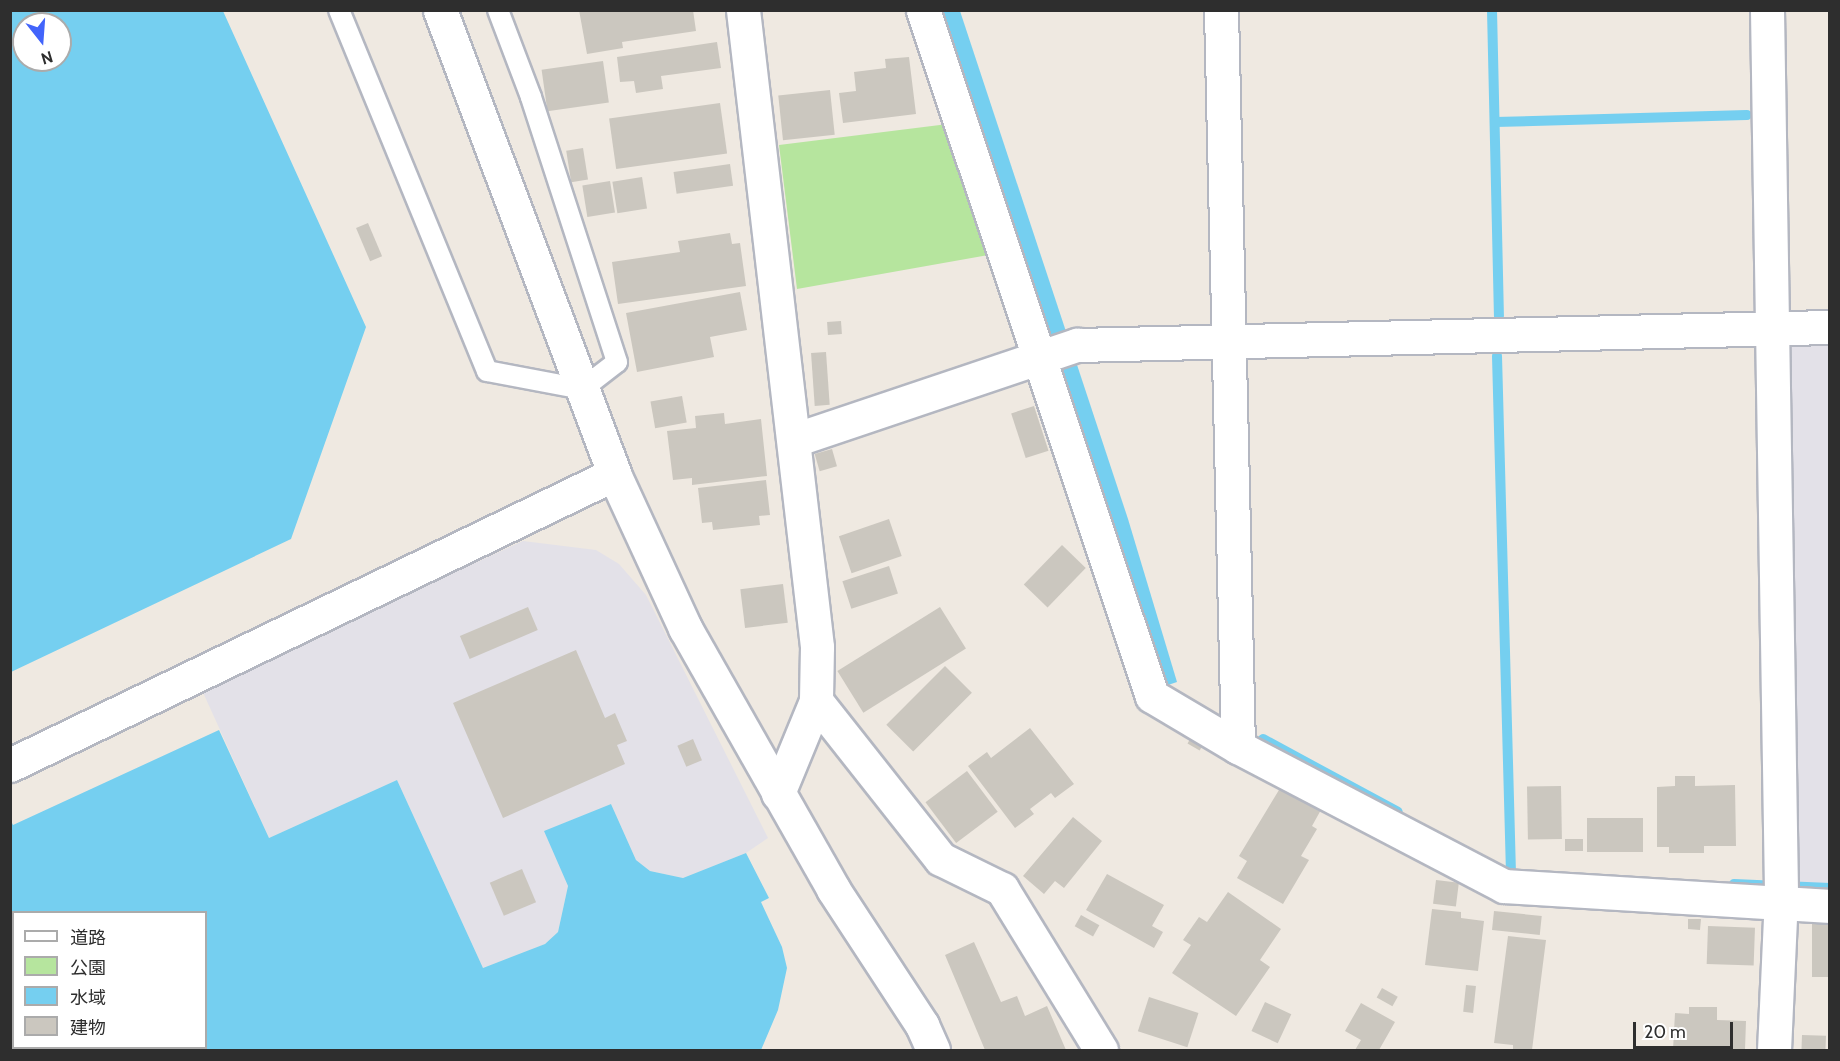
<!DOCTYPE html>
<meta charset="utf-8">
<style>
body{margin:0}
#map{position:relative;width:1840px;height:1061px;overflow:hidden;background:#efe9e1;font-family:Cabin,"Noto Sans JP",sans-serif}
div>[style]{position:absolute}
.industrial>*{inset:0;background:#e3e1e8}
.green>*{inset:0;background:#b6e59e}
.water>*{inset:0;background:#75cff0}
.stream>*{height:10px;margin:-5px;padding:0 5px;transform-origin:5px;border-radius:5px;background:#75cff0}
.building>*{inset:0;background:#cbc7bf;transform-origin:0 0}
.roads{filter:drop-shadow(2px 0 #b4b7c1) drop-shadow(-2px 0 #b4b7c1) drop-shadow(0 2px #b4b7c1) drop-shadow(0 -2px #b4b7c1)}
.service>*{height:20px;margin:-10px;padding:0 10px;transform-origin:10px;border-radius:10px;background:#fff}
.minor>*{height:33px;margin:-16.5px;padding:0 16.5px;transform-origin:16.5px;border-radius:16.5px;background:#fff}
.tertiary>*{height:33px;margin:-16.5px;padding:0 16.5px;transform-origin:16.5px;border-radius:16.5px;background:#fff}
span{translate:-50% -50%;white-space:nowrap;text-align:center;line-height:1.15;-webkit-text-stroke:4.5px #fff;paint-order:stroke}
.frame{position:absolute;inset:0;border:12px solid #2e2e2e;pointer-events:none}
.legend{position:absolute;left:12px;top:911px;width:195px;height:138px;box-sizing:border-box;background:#fff;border:2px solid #ababab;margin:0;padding:8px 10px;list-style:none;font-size:18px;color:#2e2e2e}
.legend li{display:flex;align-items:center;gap:12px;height:30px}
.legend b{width:30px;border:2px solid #ababab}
.north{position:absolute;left:12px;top:12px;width:60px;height:60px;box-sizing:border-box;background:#fff;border:2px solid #ababab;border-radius:50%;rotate:163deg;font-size:16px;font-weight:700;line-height:24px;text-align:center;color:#2e2e2e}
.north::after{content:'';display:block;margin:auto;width:21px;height:27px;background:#4264fb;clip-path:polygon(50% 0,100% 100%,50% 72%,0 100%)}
.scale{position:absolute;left:1633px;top:1022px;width:100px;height:27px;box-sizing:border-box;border:3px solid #2e2e2e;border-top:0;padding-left:8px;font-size:18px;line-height:21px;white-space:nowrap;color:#2e2e2e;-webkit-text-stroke:4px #fff;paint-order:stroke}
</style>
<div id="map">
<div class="industrial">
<i style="clip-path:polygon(1829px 339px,1829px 888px,1799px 887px,1788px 341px)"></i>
<i style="clip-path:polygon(523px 541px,596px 550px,619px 564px,646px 595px,768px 838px,746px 853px,683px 878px,650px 871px,636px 860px,611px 804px,545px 831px,568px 886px,558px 932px,545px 944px,483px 968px,397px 780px,269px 838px,201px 688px)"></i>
</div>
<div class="green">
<i style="clip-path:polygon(948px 124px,994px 254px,797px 289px,779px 145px)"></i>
</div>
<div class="water">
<i style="clip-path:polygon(evenodd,11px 10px,223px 11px,366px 327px,291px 539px,11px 672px,11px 10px,24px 24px,60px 24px,60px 60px,24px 60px,24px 24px)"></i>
<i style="clip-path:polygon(937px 11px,960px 11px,1128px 519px,1177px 682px,1162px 687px)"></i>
<i style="clip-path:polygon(evenodd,219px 730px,269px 838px,397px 780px,483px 968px,545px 944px,558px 932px,568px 886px,544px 831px,611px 804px,636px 860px,650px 871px,683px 878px,746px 853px,769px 898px,761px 902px,782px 947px,787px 968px,778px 1010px,761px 1050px,11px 1050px,11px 821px,13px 825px,219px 730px,14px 912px,206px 912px,206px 1048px,14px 1048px,14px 912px)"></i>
</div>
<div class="stream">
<i style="left:1492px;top:10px;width:306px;rotate:88.7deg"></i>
<i style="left:1495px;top:122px;width:252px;rotate:-1.6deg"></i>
<i style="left:1497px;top:356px;width:517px;rotate:88.45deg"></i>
<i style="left:1263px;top:739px;width:153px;rotate:28.4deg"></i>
<i style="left:1734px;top:884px;width:96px;rotate:2.4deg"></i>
</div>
<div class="building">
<i style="clip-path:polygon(579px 10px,693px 10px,696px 31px,622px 42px,623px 48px,587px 54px)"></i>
<i style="clip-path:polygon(717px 42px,721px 68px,661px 76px,663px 89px,636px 93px,634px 81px,620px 82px,617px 57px)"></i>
<i style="clip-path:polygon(909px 57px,916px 114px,843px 123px,839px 93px,856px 91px,854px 72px,886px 68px,885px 59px)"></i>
<i style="left:603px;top:61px;width:42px;height:62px;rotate:82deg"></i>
<i style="left:830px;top:90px;width:45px;height:52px;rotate:84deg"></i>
<i style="left:720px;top:103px;width:51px;height:112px;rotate:82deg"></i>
<i style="left:583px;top:148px;width:32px;height:17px;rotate:81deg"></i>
<i style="left:730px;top:164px;width:22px;height:57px;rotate:82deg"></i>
<i style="left:642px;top:177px;width:32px;height:30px;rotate:81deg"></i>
<i style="left:610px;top:181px;width:32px;height:28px;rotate:81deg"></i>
<i style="left:368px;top:223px;width:36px;height:13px;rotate:67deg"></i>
<i style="clip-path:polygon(730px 233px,732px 244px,740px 243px,746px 286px,618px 304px,612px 262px,680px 252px,678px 241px)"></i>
<i style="clip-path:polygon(740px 292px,747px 330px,710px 337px,714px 357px,637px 372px,626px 313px)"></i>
<i style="left:841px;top:321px;width:13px;height:14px;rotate:86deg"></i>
<i style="left:826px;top:352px;width:53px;height:15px;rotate:86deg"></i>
<i style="left:682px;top:396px;width:27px;height:32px;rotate:80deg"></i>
<i style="left:1034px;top:406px;width:47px;height:24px;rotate:72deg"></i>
<i style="clip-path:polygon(724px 413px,725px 424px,761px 419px,767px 476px,692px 485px,692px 478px,673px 480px,667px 431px,696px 428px,695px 416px)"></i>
<i style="left:832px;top:449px;width:18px;height:18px;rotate:74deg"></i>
<i style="clip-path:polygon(766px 480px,770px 515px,759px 516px,760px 525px,713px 530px,712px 522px,702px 523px,698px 488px)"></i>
<i style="left:889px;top:519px;width:39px;height:53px;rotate:71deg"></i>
<i style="left:1062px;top:545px;width:33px;height:55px;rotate:44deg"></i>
<i style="left:889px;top:566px;width:29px;height:49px;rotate:72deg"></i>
<i style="left:783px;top:584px;width:39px;height:43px;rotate:83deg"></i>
<i style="left:528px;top:607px;width:25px;height:74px;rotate:67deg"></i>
<i style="left:940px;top:607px;width:49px;height:121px;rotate:58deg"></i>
<i style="clip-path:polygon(576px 650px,605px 718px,615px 713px,627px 741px,617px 745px,625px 764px,503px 818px,453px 703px)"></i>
<i style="left:945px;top:666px;width:38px;height:83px;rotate:45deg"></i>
<i style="clip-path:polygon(1030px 728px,1074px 784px,1055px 798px,1051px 793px,1030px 809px,1034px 814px,1015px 828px,968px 766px,987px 752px,991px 758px)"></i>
<i style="left:1193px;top:734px;width:14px;height:11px;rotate:30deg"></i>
<i style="left:693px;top:739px;width:23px;height:17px;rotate:67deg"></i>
<i style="left:967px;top:771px;width:51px;height:52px;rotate:53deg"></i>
<i style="clip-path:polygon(1675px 776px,1695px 776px,1695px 786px,1735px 785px,1736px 846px,1704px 846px,1704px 853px,1669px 853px,1669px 847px,1657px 847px,1657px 787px,1675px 786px)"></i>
<i style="clip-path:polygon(1282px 785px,1322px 808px,1312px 826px,1317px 829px,1301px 856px,1309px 860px,1283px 904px,1237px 878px,1247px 861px,1239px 856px)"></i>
<i style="left:1561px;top:786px;width:53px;height:34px;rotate:89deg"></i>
<i style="clip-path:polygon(1073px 817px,1102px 841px,1064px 888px,1055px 881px,1044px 894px,1023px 876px)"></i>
<i style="left:1643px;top:818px;width:34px;height:56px;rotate:90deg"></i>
<i style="left:1565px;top:839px;width:18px;height:12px"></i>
<i style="left:522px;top:869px;width:36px;height:35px;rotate:67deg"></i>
<i style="clip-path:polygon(1107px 874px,1164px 905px,1152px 926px,1163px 932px,1154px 948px,1086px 910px)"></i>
<i style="left:1436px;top:880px;width:23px;height:24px;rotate:7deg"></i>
<i style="clip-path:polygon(1228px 892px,1281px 929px,1260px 960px,1270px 967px,1236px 1016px,1172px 973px,1191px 945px,1183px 940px,1199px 917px,1207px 922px)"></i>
<i style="clip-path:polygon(1432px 909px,1461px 912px,1461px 918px,1484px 921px,1478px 971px,1425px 965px)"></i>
<i style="left:1494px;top:911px;width:48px;height:19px;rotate:6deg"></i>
<i style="left:1081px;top:915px;width:21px;height:13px;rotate:29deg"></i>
<i style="clip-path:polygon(1688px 919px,1701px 919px,1700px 930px,1688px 929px)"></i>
<i style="left:1812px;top:920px;width:18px;height:57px"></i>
<i style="left:1708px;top:926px;width:47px;height:38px;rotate:2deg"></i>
<i style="clip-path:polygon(1508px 936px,1546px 940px,1532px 1050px,1513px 1050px,1513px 1045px,1494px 1043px)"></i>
<i style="clip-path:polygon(974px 942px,1001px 1002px,1017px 996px,1025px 1016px,1047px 1006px,1066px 1050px,985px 1050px,945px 955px)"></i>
<i style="left:1466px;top:985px;width:10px;height:27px;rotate:6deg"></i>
<i style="left:1382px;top:988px;width:18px;height:11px;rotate:29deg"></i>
<i style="left:1149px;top:997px;width:52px;height:36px;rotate:18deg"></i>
<i style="left:1265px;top:1002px;width:29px;height:32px;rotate:25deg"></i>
<i style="clip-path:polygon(1361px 1003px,1395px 1022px,1379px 1050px,1355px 1050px,1361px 1040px,1345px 1031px)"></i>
<i style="clip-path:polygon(1689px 1007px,1717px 1007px,1717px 1020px,1746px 1021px,1745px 1050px,1673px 1050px,1675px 1013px,1689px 1014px)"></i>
<i style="left:1802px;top:1035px;width:24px;height:15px;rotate:2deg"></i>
</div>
<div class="roads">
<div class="service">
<i style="left:339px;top:10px;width:390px;rotate:67.7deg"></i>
<i style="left:487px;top:371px;width:97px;rotate:10.7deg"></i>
<i style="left:582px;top:389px;width:44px;rotate:-37.6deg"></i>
<i style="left:617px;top:362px;width:279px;rotate:-108deg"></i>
<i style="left:531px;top:97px;width:93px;rotate:-110.8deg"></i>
</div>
<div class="minor">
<i style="left:923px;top:10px;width:723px;rotate:71.54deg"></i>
<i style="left:1152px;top:696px;width:100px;rotate:30.7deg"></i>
<i style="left:1238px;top:747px;width:300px;rotate:27.6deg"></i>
<i style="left:1504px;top:886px;width:327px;rotate:3.5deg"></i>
<i style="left:1221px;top:10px;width:737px;rotate:88.68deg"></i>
<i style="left:794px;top:440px;width:299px;rotate:-18.6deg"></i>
<i style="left:1077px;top:345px;width:753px;rotate:-1.37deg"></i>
<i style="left:816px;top:701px;width:201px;rotate:51.7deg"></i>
<i style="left:941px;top:859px;width:68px;rotate:26.2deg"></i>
<i style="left:1002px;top:889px;width:189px;rotate:58.4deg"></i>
<i style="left:10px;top:765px;width:670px;rotate:-25.72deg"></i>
</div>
<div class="tertiary">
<i style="left:440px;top:10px;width:496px;rotate:69.4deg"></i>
<i style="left:614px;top:474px;width:170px;rotate:65.2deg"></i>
<i style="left:685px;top:628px;width:300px;rotate:60.4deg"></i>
<i style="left:833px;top:889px;width:163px;rotate:56.8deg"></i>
<i style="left:922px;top:1025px;width:27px;rotate:66deg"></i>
<i style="left:743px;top:10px;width:641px;rotate:83.37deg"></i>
<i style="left:817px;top:647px;width:54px;rotate:91.1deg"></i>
<i style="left:816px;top:701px;width:100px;rotate:112.4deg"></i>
<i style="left:1767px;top:10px;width:886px;rotate:89.09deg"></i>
<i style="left:1781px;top:896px;width:154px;rotate:92.6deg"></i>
</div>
</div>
<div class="frame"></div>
<ul class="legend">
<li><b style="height:8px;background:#fff"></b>道路</li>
<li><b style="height:16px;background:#b6e59e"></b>公園</li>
<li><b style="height:16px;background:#75cff0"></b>水域</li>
<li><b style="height:16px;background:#cbc7bf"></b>建物</li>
</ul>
<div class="north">N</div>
<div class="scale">20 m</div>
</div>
